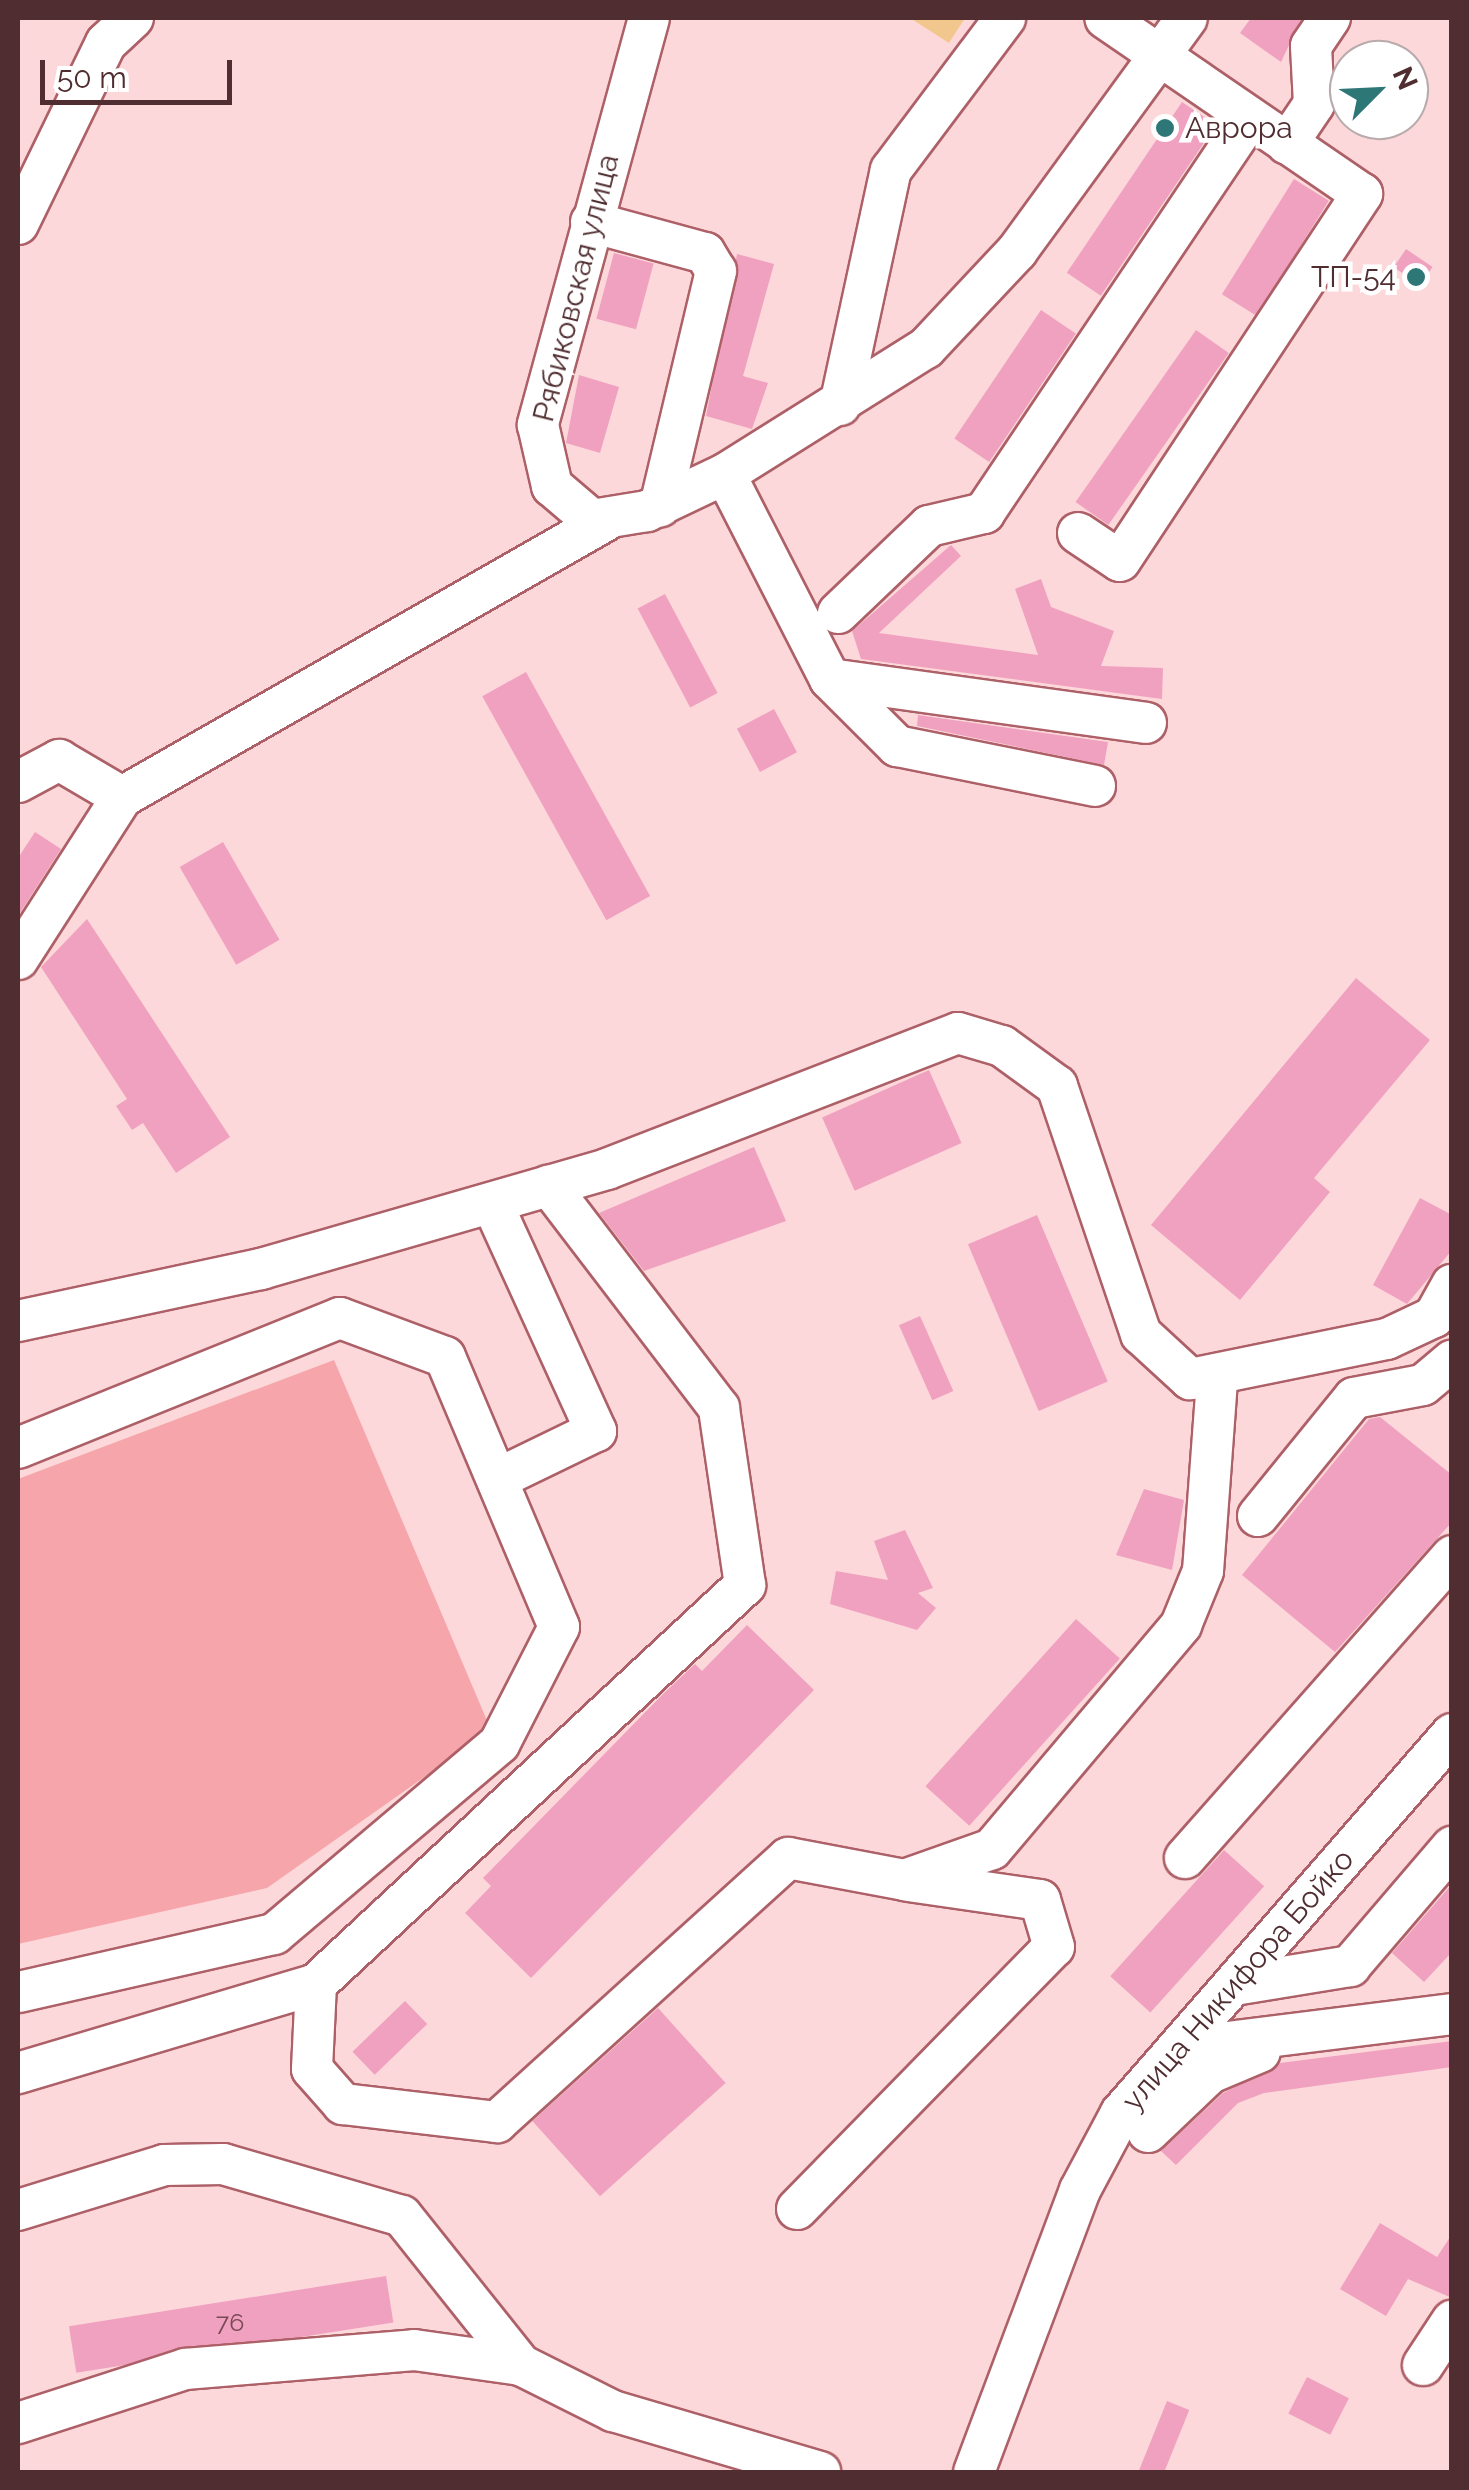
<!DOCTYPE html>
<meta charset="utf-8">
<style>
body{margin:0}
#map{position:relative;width:1469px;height:2490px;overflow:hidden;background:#fcd8da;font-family:Raleway,sans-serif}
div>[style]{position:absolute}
.green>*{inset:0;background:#f2c78d}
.water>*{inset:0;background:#f6a5ab}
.building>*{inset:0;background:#f1a1c0;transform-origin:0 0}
.roads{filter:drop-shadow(2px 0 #ad6067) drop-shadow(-2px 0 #ad6067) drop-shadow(0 2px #ad6067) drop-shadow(0 -2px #ad6067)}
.minor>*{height:40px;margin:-20px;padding:0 20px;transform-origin:20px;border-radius:20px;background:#fff}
.dots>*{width:28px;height:28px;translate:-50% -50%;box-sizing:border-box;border:5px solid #fff;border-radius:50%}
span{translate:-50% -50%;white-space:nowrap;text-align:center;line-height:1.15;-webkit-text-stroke:9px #fff;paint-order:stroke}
.number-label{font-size:25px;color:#784a54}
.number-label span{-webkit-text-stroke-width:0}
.poi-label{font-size:30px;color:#4f2d30}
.left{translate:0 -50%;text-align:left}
.right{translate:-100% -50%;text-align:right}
.street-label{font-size:30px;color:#4f2d30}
.frame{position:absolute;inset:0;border:20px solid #4f2d30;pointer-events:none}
.north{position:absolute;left:1329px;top:40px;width:100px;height:100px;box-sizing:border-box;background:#fff;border:2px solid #b9abac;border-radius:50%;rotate:66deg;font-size:28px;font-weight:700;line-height:40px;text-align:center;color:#4f2d30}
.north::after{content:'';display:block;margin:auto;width:35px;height:45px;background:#2d7776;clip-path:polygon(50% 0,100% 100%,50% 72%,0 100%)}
.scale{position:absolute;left:40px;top:60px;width:192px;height:45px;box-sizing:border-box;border:5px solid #4f2d30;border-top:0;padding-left:12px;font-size:30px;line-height:35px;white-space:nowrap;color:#4f2d30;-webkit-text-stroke:8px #fff;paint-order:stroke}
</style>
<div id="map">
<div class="green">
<i style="clip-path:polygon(910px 18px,965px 18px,949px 43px)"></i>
</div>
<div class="water">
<i style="clip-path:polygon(334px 1360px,491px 1730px,267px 1888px,18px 1944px,18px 1479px)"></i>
</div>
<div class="building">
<i style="clip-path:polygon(1251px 18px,1302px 18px,1281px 62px,1240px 33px)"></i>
<i style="left:1182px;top:102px;width:41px;height:206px;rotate:34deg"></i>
<i style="left:1294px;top:179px;width:41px;height:136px;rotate:32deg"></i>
<i style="left:1406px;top:249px;width:32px;height:22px;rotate:34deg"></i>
<i style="left:614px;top:253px;width:41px;height:68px;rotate:15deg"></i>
<i style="clip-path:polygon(737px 254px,774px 264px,743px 376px,768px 383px,752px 429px,706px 416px)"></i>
<i style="left:1041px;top:310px;width:42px;height:155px;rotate:34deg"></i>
<i style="left:1196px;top:330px;width:40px;height:210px;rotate:35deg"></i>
<i style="clip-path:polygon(579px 375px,619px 387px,600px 453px,566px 443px)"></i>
<i style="clip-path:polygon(951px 545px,961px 556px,879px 633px,1038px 655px,1015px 589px,1041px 579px,1051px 607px,1114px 631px,1101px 666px,1163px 668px,1162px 699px,861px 659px,852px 631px)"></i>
<i style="left:665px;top:594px;width:112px;height:31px;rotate:62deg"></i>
<i style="left:526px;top:672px;width:256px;height:50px;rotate:61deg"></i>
<i style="left:774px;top:709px;width:49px;height:42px;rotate:62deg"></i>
<i style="clip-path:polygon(918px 715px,1108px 742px,1104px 765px,917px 726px)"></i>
<i style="clip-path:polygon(35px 832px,61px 849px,18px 916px,18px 858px)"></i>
<i style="left:223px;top:842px;width:113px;height:50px;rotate:60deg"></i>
<i style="clip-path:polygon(87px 919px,230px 1137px,176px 1173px,143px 1123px,132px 1130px,116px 1106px,127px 1099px,41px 967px)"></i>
<i style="clip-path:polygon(1356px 978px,1430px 1040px,1314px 1178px,1330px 1192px,1240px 1300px,1151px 1225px)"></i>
<i style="left:929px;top:1070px;width:80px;height:117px;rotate:66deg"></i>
<i style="clip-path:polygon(754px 1147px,786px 1221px,644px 1271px,599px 1213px)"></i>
<i style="clip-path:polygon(1420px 1198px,1452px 1215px,1452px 1250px,1407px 1304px,1373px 1285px)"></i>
<i style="left:1037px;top:1215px;width:181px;height:75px;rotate:67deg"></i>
<i style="left:920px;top:1316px;width:82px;height:23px;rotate:66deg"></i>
<i style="clip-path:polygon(1380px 1417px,1452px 1475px,1452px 1522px,1335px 1652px,1242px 1575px,1369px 1419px)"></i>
<i style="clip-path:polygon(1144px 1489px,1184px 1500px,1172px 1570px,1116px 1555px)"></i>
<i style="clip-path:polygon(905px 1530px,933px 1588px,918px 1593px,936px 1608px,917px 1630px,830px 1604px,836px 1571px,888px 1580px,874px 1541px)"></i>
<i style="left:1076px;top:1619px;width:59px;height:225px;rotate:42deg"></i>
<i style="clip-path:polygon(747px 1625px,814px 1690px,531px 1978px,465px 1913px,491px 1886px,483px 1878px,665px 1692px,695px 1664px,702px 1671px)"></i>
<i style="left:1224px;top:1850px;width:54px;height:170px;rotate:42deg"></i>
<i style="clip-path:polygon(1452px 1884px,1452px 1952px,1424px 1982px,1392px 1953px)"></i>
<i style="left:405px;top:2001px;width:32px;height:73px;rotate:46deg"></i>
<i style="left:658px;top:2008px;width:101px;height:169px;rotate:48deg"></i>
<i style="clip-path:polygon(1452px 2041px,1452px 2067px,1264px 2093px,1238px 2103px,1176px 2165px,1161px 2151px,1223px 2093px,1280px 2063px)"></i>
<i style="clip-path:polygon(1380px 2223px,1437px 2257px,1452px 2234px,1452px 2298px,1408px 2279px,1386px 2316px,1340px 2289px)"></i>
<i style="left:386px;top:2276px;width:47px;height:321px;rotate:81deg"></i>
<i style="left:1307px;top:2377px;width:47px;height:41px;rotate:27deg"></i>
<i style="left:1167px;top:2401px;width:24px;height:77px;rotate:22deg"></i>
</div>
<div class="roads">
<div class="minor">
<i style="left:649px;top:18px;width:422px;rotate:105.3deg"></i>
<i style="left:538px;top:425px;width:63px;rotate:77.1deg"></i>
<i style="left:552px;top:486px;width:52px;rotate:40.4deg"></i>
<i style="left:592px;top:520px;width:56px;rotate:-9.3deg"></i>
<i style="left:647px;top:511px;width:86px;rotate:-25.4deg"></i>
<i style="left:725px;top:474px;width:237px;rotate:-32.1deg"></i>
<i style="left:926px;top:348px;width:133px;rotate:-46.8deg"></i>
<i style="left:1017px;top:251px;width:288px;rotate:-53.9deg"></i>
<i style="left:1287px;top:144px;width:48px;rotate:-56deg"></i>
<i style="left:1314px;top:104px;width:58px;rotate:-93deg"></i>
<i style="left:1311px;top:46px;width:34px;rotate:-56deg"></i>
<i style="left:591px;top:222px;width:118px;rotate:15.2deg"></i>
<i style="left:705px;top:253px;width:21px;rotate:59deg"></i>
<i style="left:716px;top:271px;width:242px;rotate:103.4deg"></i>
<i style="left:18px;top:224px;width:201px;rotate:-64.1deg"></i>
<i style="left:106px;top:43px;width:37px;rotate:-43deg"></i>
<i style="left:840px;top:405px;width:240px;rotate:-77.8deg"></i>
<i style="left:891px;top:170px;width:190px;rotate:-53.1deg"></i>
<i style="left:725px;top:474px;width:230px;rotate:62.9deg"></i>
<i style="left:830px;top:679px;width:319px;rotate:7.9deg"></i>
<i style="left:1078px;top:533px;width:50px;rotate:33.7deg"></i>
<i style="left:1120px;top:561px;width:440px;rotate:-56.6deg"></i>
<i style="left:1362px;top:194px;width:311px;rotate:-145.6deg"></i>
<i style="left:838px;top:613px;width:126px;rotate:-43.7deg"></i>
<i style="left:929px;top:526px;width:57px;rotate:-13.3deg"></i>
<i style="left:984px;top:513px;width:475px;rotate:-56.1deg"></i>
<i style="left:830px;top:679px;width:95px;rotate:45deg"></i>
<i style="left:897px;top:746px;width:202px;rotate:11.4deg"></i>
<i style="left:18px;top:782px;width:47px;rotate:-28.2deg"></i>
<i style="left:59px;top:760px;width:73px;rotate:30.4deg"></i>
<i style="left:122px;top:797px;width:556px;rotate:-29.74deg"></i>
<i style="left:18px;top:959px;width:193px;rotate:-57.3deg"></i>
<i style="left:492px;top:1203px;width:251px;rotate:65.5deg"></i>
<i style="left:596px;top:1431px;width:110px;rotate:154.1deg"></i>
<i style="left:18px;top:1321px;width:249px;rotate:-12.1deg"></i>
<i style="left:261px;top:1269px;width:360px;rotate:-16.1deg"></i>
<i style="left:607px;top:1169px;width:376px;rotate:-21.2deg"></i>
<i style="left:958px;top:1033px;width:46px;rotate:16.5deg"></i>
<i style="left:1002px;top:1046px;width:68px;rotate:36deg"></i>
<i style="left:1057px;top:1086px;width:262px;rotate:71.3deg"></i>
<i style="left:1141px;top:1334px;width:67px;rotate:42.6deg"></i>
<i style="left:1190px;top:1379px;width:201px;rotate:-11.5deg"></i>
<i style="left:1387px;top:1339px;width:52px;rotate:-25.1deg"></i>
<i style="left:1434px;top:1317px;width:37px;rotate:-61deg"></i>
<i style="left:18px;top:1448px;width:347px;rotate:-22deg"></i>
<i style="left:340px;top:1318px;width:112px;rotate:20.4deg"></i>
<i style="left:445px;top:1357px;width:293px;rotate:67.1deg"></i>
<i style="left:559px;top:1627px;width:131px;rotate:117.1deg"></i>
<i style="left:499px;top:1744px;width:294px;rotate:139.8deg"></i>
<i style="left:274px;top:1934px;width:262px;rotate:167.2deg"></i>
<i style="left:1258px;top:1516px;width:152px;rotate:-50.9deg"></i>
<i style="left:1354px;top:1398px;width:70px;rotate:-10.7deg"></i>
<i style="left:1423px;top:1385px;width:38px;rotate:-40deg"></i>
<i style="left:1185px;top:1858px;width:403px;rotate:-48.5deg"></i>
<i style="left:316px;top:1984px;width:85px;rotate:92.7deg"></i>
<i style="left:312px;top:2069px;width:47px;rotate:48.5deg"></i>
<i style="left:343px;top:2104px;width:155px;rotate:6.7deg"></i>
<i style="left:497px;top:2122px;width:393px;rotate:-42.2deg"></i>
<i style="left:788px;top:1858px;width:118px;rotate:10.7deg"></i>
<i style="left:904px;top:1880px;width:93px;rotate:-19.4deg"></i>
<i style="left:992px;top:1849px;width:293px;rotate:-49.8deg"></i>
<i style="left:1181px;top:1625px;width:58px;rotate:-67.8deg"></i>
<i style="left:1203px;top:1571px;width:192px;rotate:-85.8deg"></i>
<i style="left:1234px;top:1985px;width:118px;rotate:-9.3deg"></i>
<i style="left:1350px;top:1966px;width:157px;rotate:-49.4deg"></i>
<i style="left:1179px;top:2048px;width:275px;rotate:-7.1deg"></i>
<i style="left:18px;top:2073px;width:311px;rotate:-16.6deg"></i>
<i style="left:316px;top:1984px;width:586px;rotate:-42.92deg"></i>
<i style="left:745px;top:1585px;width:179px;rotate:-98.4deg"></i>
<i style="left:719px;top:1408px;width:280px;rotate:-127.4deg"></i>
<i style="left:1148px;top:2132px;width:86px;rotate:-43.6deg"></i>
<i style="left:1210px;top:2073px;width:54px;rotate:-22.8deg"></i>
<i style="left:797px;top:2209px;width:367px;rotate:-45.6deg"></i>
<i style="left:1054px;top:1947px;width:49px;rotate:-106.6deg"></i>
<i style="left:1040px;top:1900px;width:133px;rotate:-171.8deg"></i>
<i style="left:18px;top:2210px;width:153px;rotate:-17.1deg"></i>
<i style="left:164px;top:2165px;width:59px;rotate:-1deg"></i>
<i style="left:223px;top:2164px;width:186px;rotate:16.2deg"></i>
<i style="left:402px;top:2216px;width:191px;rotate:51.4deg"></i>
<i style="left:521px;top:2365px;width:103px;rotate:26.6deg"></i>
<i style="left:613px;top:2411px;width:216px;rotate:16.4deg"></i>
<i style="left:1423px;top:2365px;width:53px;rotate:-56.6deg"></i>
<i style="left:18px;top:2423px;width:176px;rotate:-17.9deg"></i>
<i style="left:185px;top:2369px;width:230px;rotate:-4.7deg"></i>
<i style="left:414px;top:2350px;width:108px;rotate:8deg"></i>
<i style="left:974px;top:2472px;width:301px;rotate:-69.4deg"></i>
<i style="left:1080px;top:2190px;width:87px;rotate:-62deg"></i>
<i style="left:1121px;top:2113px;width:503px;rotate:-48.87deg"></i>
</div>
</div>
<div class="dots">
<i style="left:1165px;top:128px;background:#2d7776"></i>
<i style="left:1416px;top:277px;background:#2d7776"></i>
</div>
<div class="number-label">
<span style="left:230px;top:2322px">76</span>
</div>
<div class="poi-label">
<span class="left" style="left:1185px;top:128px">Аврора</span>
<span class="right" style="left:1396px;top:277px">ТП-54</span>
</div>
<div class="street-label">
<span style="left:576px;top:288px;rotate:-76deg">Рябиковская улица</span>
<span style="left:1238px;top:1980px;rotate:-49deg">улица Никифора Бойко</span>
</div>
<div class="frame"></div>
<div class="north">N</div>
<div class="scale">50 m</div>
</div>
